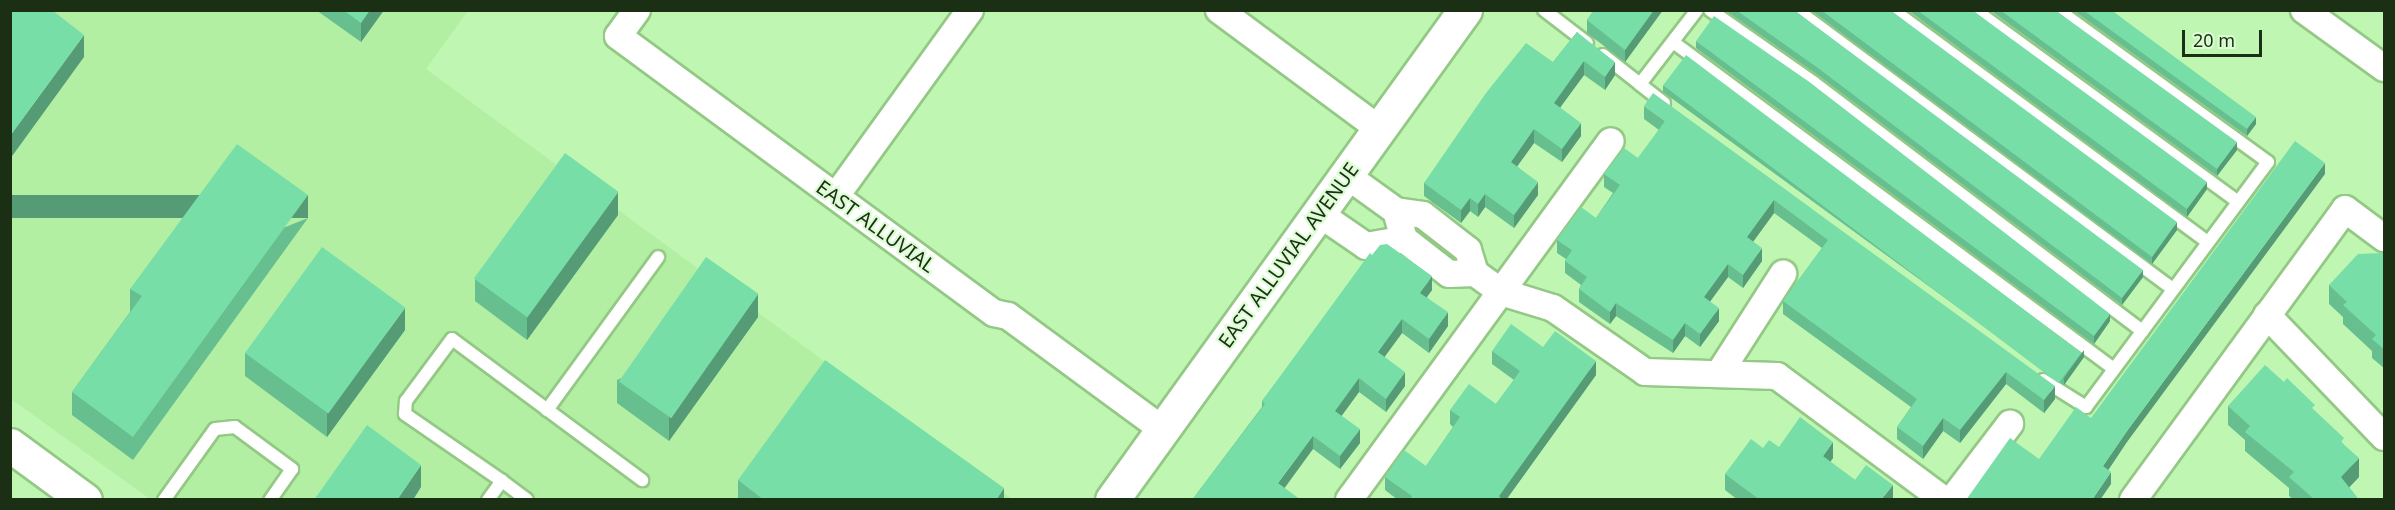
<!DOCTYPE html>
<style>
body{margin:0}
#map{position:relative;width:2395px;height:510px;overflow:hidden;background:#bff6b1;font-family:"Noto Sans",sans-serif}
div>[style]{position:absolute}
.built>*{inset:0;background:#b3efa3}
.roads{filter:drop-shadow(2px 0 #93c885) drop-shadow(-2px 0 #93c885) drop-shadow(0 2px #93c885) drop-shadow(0 -2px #93c885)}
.lane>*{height:12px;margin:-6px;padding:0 6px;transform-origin:6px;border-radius:6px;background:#fff}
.street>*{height:26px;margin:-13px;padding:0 13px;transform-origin:13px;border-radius:13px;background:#fff}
.secondary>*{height:33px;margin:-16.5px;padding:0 16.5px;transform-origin:16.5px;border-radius:16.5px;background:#fff}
.wall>*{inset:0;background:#67bf90}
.shaded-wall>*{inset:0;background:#549b76;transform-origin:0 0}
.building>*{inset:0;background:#78dea8;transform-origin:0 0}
span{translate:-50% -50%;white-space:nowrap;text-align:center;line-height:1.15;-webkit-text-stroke:4.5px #dcfdd3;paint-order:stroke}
.street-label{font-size:20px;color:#1a2f14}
.frame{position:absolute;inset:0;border:12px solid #1a2f14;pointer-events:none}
.scale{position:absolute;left:2182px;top:30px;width:80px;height:27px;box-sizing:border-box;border:3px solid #1a2f14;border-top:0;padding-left:8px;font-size:18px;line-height:21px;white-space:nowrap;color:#1a2f14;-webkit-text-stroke:4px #dcfdd3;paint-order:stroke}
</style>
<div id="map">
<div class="built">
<i style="clip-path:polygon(11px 11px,468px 11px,426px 69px,1012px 499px,150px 499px,11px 399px)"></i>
</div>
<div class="roads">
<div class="lane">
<i style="left:1544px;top:10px;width:54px;rotate:37.5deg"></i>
<i style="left:1710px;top:10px;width:126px;rotate:35deg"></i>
<i style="left:1813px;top:82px;width:413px;rotate:37.1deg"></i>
<i style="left:1797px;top:10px;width:467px;rotate:36.6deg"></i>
<i style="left:1893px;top:10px;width:389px;rotate:36.4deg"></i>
<i style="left:1975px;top:10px;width:324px;rotate:36.1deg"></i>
<i style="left:1673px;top:42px;width:549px;rotate:36.56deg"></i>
<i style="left:1603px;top:55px;width:47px;rotate:38.1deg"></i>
<i style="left:1664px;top:103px;width:31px;rotate:-142deg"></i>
<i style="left:1640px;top:84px;width:93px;rotate:-52.4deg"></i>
<i style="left:2043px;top:380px;width:51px;rotate:32.1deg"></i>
<i style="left:2086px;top:407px;width:305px;rotate:-53.4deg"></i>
<i style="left:2268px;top:162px;width:259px;rotate:-144.1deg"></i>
<i style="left:547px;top:410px;width:189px;rotate:-54deg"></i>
<i style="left:502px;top:481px;width:118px;rotate:-145.4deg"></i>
<i style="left:405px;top:414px;width:13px;rotate:-86deg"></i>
<i style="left:406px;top:401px;width:77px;rotate:-53.4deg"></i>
<i style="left:452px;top:339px;width:237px;rotate:36.6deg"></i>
<i style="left:164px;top:500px;width:87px;rotate:-54.3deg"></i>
<i style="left:215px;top:429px;width:20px;rotate:-6deg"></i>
<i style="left:235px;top:427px;width:71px;rotate:36.4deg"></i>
<i style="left:292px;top:469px;width:38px;rotate:125deg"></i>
<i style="left:488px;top:500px;width:24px;rotate:-54deg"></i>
<i style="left:502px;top:481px;width:31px;rotate:37deg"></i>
</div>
<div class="street">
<i style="left:637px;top:10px;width:32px;rotate:126deg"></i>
<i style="left:618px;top:36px;width:467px;rotate:36.4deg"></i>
<i style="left:994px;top:313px;width:14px;rotate:12deg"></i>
<i style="left:1008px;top:316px;width:191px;rotate:36.3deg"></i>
<i style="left:1219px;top:10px;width:199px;rotate:36.6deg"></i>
<i style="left:2304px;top:10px;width:99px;rotate:35.9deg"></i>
<i style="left:1346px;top:175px;width:62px;rotate:35.8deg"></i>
<i style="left:1396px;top:211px;width:27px;rotate:8deg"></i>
<i style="left:1423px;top:215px;width:57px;rotate:37.9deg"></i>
<i style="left:1468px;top:250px;width:24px;rotate:73deg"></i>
<i style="left:836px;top:196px;width:229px;rotate:-54.2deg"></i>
<i style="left:1396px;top:211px;width:29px;rotate:74deg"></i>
<i style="left:1404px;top:239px;width:57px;rotate:37.9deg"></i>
<i style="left:1449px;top:274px;width:26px;rotate:-2deg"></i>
<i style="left:1475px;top:273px;width:32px;rotate:36deg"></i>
<i style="left:1501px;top:292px;width:54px;rotate:17.1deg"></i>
<i style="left:1553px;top:308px;width:112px;rotate:34.8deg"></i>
<i style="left:1645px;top:372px;width:132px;rotate:1.7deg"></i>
<i style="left:1777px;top:376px;width:208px;rotate:36.6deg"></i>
<i style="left:1318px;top:213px;width:58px;rotate:34.5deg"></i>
<i style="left:1366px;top:246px;width:39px;rotate:-10deg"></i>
<i style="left:2267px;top:315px;width:169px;rotate:46.2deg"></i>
<i style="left:1720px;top:372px;width:117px;rotate:-57.3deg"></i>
<i style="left:1349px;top:500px;width:444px;rotate:-53.9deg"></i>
<i style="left:1952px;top:500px;width:96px;rotate:-52.7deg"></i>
<i style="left:2133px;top:500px;width:360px;rotate:-53.9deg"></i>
<i style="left:2345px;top:209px;width:49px;rotate:36.6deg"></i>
</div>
<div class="secondary">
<i style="left:10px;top:445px;width:93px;rotate:36.3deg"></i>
<i style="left:1112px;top:500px;width:604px;rotate:-54.23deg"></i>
</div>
</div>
<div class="wall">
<i style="clip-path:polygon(316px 10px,384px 10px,361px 42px)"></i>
<i style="clip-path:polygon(1594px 10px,1663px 10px,1625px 62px,1587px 33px,1587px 20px)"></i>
<i style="clip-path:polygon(1725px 10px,1794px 10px,2143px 277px,2122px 305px,1818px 75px)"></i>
<i style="clip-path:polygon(1811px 10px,1890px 10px,2177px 230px,2152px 264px)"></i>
<i style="clip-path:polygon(1908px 10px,1972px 10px,2207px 189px,2187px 217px)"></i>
<i style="clip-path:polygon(1990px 10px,2055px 10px,2237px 150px,2217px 176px)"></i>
<i style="clip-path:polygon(2073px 10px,2111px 10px,2256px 124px,2247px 136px)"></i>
<i style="clip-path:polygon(1577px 32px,1615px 75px,1605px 90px,1584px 75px,1560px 107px,1581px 136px,1562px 162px,1534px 143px,1517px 166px,1538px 195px,1514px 228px,1485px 207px,1478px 217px,1470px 211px,1461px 223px,1424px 196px,1424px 183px,1553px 62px)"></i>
<i style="clip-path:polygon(1696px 41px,2110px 321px,2094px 344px,1696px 48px)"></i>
<i style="clip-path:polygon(1663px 85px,2084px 357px,2064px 385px,1663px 92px)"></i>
<i style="clip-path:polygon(1644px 106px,2055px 399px,2044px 413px,2006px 384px,1960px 443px,1943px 431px,1923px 459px,1897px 439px,1897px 427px,1911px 407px,1783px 314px,1783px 301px,1822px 248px,1774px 213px,1753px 242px,1762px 261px,1743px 288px,1728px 277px,1710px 301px,1719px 321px,1700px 347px,1685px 336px,1673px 353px,1616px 316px,1610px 324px,1579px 302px,1579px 289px,1581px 285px,1565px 273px,1565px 261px,1566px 259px,1557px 253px,1557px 240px,1596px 218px,1613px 193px,1604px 187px,1604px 174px,1638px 158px,1659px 130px,1644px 119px)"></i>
<i style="clip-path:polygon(618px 215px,527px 340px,475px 301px,475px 279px)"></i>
<i style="clip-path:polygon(308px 218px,133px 460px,72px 415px,72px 392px,130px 312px,130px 289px)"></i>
<i style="clip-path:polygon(2385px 254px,2385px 369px,2372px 358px,2372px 351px,2343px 324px,2343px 317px,2329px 304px,2329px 285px)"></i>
<i style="clip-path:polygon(1372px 255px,1432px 290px,1427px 297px,1448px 326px,1429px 353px,1402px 333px,1384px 357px,1405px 386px,1386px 412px,1359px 392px,1341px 416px,1360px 443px,1340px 469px,1313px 449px,1192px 500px,1262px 407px,1262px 401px)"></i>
<i style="clip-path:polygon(758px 317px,669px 441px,617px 403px,617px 380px)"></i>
<i style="clip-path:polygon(405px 330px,327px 437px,245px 376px,245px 353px)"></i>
<i style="clip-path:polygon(1543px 347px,1596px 375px,1506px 500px,1398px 500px,1385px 490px,1385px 477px,1426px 466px,1453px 427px,1450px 424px,1450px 410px,1496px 404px,1514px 380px,1492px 364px,1492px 351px)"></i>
<i style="clip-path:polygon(2228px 406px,2315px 411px,2344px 445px,2359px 477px,2349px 487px,2359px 500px,2294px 500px,2289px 496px,2289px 488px,2245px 451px,2245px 440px,2228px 425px)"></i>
<i style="clip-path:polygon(1779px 447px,1833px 458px,1830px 462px,1855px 480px,1893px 500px,1738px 500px,1725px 490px,1725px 474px,1763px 448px)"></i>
<i style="clip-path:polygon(738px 480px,1004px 500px,738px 500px)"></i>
</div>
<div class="shaded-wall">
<i style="clip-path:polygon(370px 10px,384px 10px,361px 42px,361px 23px)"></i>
<i style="clip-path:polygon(1654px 10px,1663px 10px,1625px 62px,1625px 50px)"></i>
<i style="clip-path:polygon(84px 35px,84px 57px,10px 159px,10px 136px)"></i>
<i style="clip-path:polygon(1584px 61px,1584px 75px,1554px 116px,1554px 103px)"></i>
<i style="clip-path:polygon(1615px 62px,1615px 75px,1605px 90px,1605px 77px)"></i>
<i style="clip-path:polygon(2256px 117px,2256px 124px,2247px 136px,2247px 129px)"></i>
<i style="clip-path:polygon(1581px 123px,1581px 136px,1562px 162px,1562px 149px)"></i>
<i style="clip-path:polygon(1534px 129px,1534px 143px,1511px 175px,1511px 162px)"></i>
<i style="clip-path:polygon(2237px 142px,2237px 150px,2217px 176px,2217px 169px)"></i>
<i style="clip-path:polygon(2325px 163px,2325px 174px,2127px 442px,2103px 478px,2103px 466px,2127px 431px)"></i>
<i style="clip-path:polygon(1538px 182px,1538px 195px,1514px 228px,1514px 215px)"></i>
<i style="clip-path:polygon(2207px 182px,2207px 189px,2187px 217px,2187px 209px)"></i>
<i style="clip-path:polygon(618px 192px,618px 215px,527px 340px,527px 318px)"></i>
<i style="clip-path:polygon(1485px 194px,1485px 207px,1478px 217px,1478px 204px)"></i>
<i style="left:308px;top:195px;width:23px;height:299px;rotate:90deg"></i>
<i style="clip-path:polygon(1470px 198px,1470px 211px,1461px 223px,1461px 210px)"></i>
<i style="clip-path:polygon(1774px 200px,1774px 213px,1747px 250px,1747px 237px)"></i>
<i style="clip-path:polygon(2177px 222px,2177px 230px,2152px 264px,2152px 257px)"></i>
<i style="clip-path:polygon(1762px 248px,1762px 261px,1743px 288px,1743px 275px)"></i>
<i style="clip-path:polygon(1728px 264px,1728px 277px,1704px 310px,1704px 297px)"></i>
<i style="clip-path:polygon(2143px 270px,2143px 277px,2122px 305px,2122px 298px)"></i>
<i style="clip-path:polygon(1432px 276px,1432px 290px,1420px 306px,1420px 293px)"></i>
<i style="clip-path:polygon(758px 294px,758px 317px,669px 441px,669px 418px)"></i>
<i style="clip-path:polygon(1616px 303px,1616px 316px,1610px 324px,1610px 312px)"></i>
<i style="clip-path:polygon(405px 308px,405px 330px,327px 437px,327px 414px)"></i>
<i style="clip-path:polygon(1719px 308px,1719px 321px,1700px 347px,1700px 334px)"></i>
<i style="clip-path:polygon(1448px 312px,1448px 326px,1429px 353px,1429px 339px)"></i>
<i style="clip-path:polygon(2110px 314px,2110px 321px,2094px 344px,2094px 336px)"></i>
<i style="clip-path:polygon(1402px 319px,1402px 333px,1378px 366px,1378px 352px)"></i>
<i style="clip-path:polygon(1685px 323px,1685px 336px,1673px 353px,1673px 340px)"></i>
<i style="clip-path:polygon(2084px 350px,2084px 357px,2064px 385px,2064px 378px)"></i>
<i style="clip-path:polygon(1596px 361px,1596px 375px,1506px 500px,1499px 500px,1499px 496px)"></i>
<i style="clip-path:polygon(1405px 372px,1405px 386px,1386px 412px,1386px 399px)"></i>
<i style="clip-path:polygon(2006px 372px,2006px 384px,1960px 443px,1960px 430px)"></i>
<i style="clip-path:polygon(1359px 378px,1359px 392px,1335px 425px,1335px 411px)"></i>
<i style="clip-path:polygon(2055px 386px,2055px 399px,2044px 413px,2044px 400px)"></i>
<i style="clip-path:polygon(1943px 418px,1943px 431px,1923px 459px,1923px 446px)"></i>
<i style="clip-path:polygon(1360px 429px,1360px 443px,1340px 469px,1340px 456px)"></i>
<i style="clip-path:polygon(1313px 436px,1313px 449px,1278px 497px,1278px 483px)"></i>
<i style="clip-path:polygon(1833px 442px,1833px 458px,1823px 472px,1823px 456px)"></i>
<i style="clip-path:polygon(2359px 458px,2359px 477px,2341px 496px,2341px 477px)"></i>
<i style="clip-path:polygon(421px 465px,421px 487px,413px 500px,397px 500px)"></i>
<i style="clip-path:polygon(2111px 472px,2111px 484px,2100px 500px,2092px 500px)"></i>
<i style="clip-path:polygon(1893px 485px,1893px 500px,1881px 500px)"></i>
<i style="clip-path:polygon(1004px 488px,1004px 500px,996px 500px)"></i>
</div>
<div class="building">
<i style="clip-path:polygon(10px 10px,52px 10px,84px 35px,10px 136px)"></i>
<i style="clip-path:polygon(343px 10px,370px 10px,361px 23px)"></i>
<i style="clip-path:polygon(1594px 10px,1654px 10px,1625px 50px,1587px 20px)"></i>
<i style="clip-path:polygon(1736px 10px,1794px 10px,2143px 270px,2122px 298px,1818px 68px)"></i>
<i style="clip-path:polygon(1821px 10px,1890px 10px,2177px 222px,2152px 257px)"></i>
<i style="clip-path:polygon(1917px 10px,1972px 10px,2207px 182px,2187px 209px)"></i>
<i style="clip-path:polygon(2000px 10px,2055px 10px,2237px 142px,2217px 169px)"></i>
<i style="clip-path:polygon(2083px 10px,2111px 10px,2256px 117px,2247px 129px)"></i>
<i style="clip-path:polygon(1714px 16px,1808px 81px,2110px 314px,2094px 336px,1696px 41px)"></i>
<i style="clip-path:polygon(1577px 32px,1615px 62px,1605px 77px,1584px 61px,1554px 103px,1581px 123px,1562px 149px,1534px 129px,1511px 162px,1538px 182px,1514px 215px,1485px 194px,1478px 204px,1470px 198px,1461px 210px,1424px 183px,1486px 93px,1526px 43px,1553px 62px)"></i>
<i style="left:1686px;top:55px;width:495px;height:38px;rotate:37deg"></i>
<i style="clip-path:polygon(1653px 93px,2055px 386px,2044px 400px,2006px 372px,1960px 430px,1943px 418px,1923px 446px,1897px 427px,1917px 399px,1783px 301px,1828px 240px,1774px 200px,1747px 237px,1762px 248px,1743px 275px,1728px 264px,1704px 297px,1719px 308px,1700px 334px,1685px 323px,1673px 340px,1616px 303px,1610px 312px,1579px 289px,1587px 277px,1565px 261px,1572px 250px,1557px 240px,1581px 207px,1596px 218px,1620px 185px,1604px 174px,1624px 148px,1638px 158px,1665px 121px,1644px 106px)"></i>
<i style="clip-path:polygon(2295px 141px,2325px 163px,2127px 431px,2103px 466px,2111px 472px,2092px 500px,1966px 500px,2010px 438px,2039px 459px,2076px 407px,2091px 418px)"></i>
<i style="clip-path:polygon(237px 144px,308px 195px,133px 437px,72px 392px,142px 296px,130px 289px)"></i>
<i style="left:565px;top:153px;width:66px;height:155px;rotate:36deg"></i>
<i style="clip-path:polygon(1387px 244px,1432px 276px,1420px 293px,1448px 312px,1429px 339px,1402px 319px,1378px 352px,1405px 372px,1386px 399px,1359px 378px,1335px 411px,1360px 429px,1340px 456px,1313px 436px,1278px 483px,1301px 500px,1192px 500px,1265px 404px,1262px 401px,1273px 386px,1370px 253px,1372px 255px,1380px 245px)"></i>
<i style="left:322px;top:247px;width:103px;height:131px;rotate:36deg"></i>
<i style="clip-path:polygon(2383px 253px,2385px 254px,2385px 350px,2372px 339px,2376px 335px,2343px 305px,2347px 302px,2329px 285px,2358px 254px)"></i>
<i style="left:706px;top:257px;width:64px;height:152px;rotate:35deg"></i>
<i style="clip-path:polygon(1511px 324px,1543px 347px,1555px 331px,1596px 361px,1499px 496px,1502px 500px,1410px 500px,1412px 496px,1385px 477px,1404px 450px,1426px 466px,1460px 417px,1450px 410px,1469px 384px,1496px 404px,1520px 371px,1492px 351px)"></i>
<i style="clip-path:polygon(825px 360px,1004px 488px,996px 500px,764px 500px,738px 480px)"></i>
<i style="clip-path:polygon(2265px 365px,2284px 382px,2287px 378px,2315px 405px,2312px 408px,2344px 438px,2341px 442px,2359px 458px,2341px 477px,2359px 500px,2315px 500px,2289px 477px,2294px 472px,2245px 432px,2250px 426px,2228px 406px)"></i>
<i style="clip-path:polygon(1800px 417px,1833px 442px,1823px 456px,1855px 480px,1866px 465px,1893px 485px,1881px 500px,1760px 500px,1725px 474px,1751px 439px,1763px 448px,1769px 440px,1779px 447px)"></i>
<i style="clip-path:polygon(367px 425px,421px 465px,397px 500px,314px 500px)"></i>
</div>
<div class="street-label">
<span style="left:876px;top:226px;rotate:36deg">EAST ALLUVIAL</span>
<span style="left:1288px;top:255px;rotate:-54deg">EAST ALLUVIAL AVENUE</span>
</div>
<div class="frame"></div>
<div class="scale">20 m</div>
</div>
